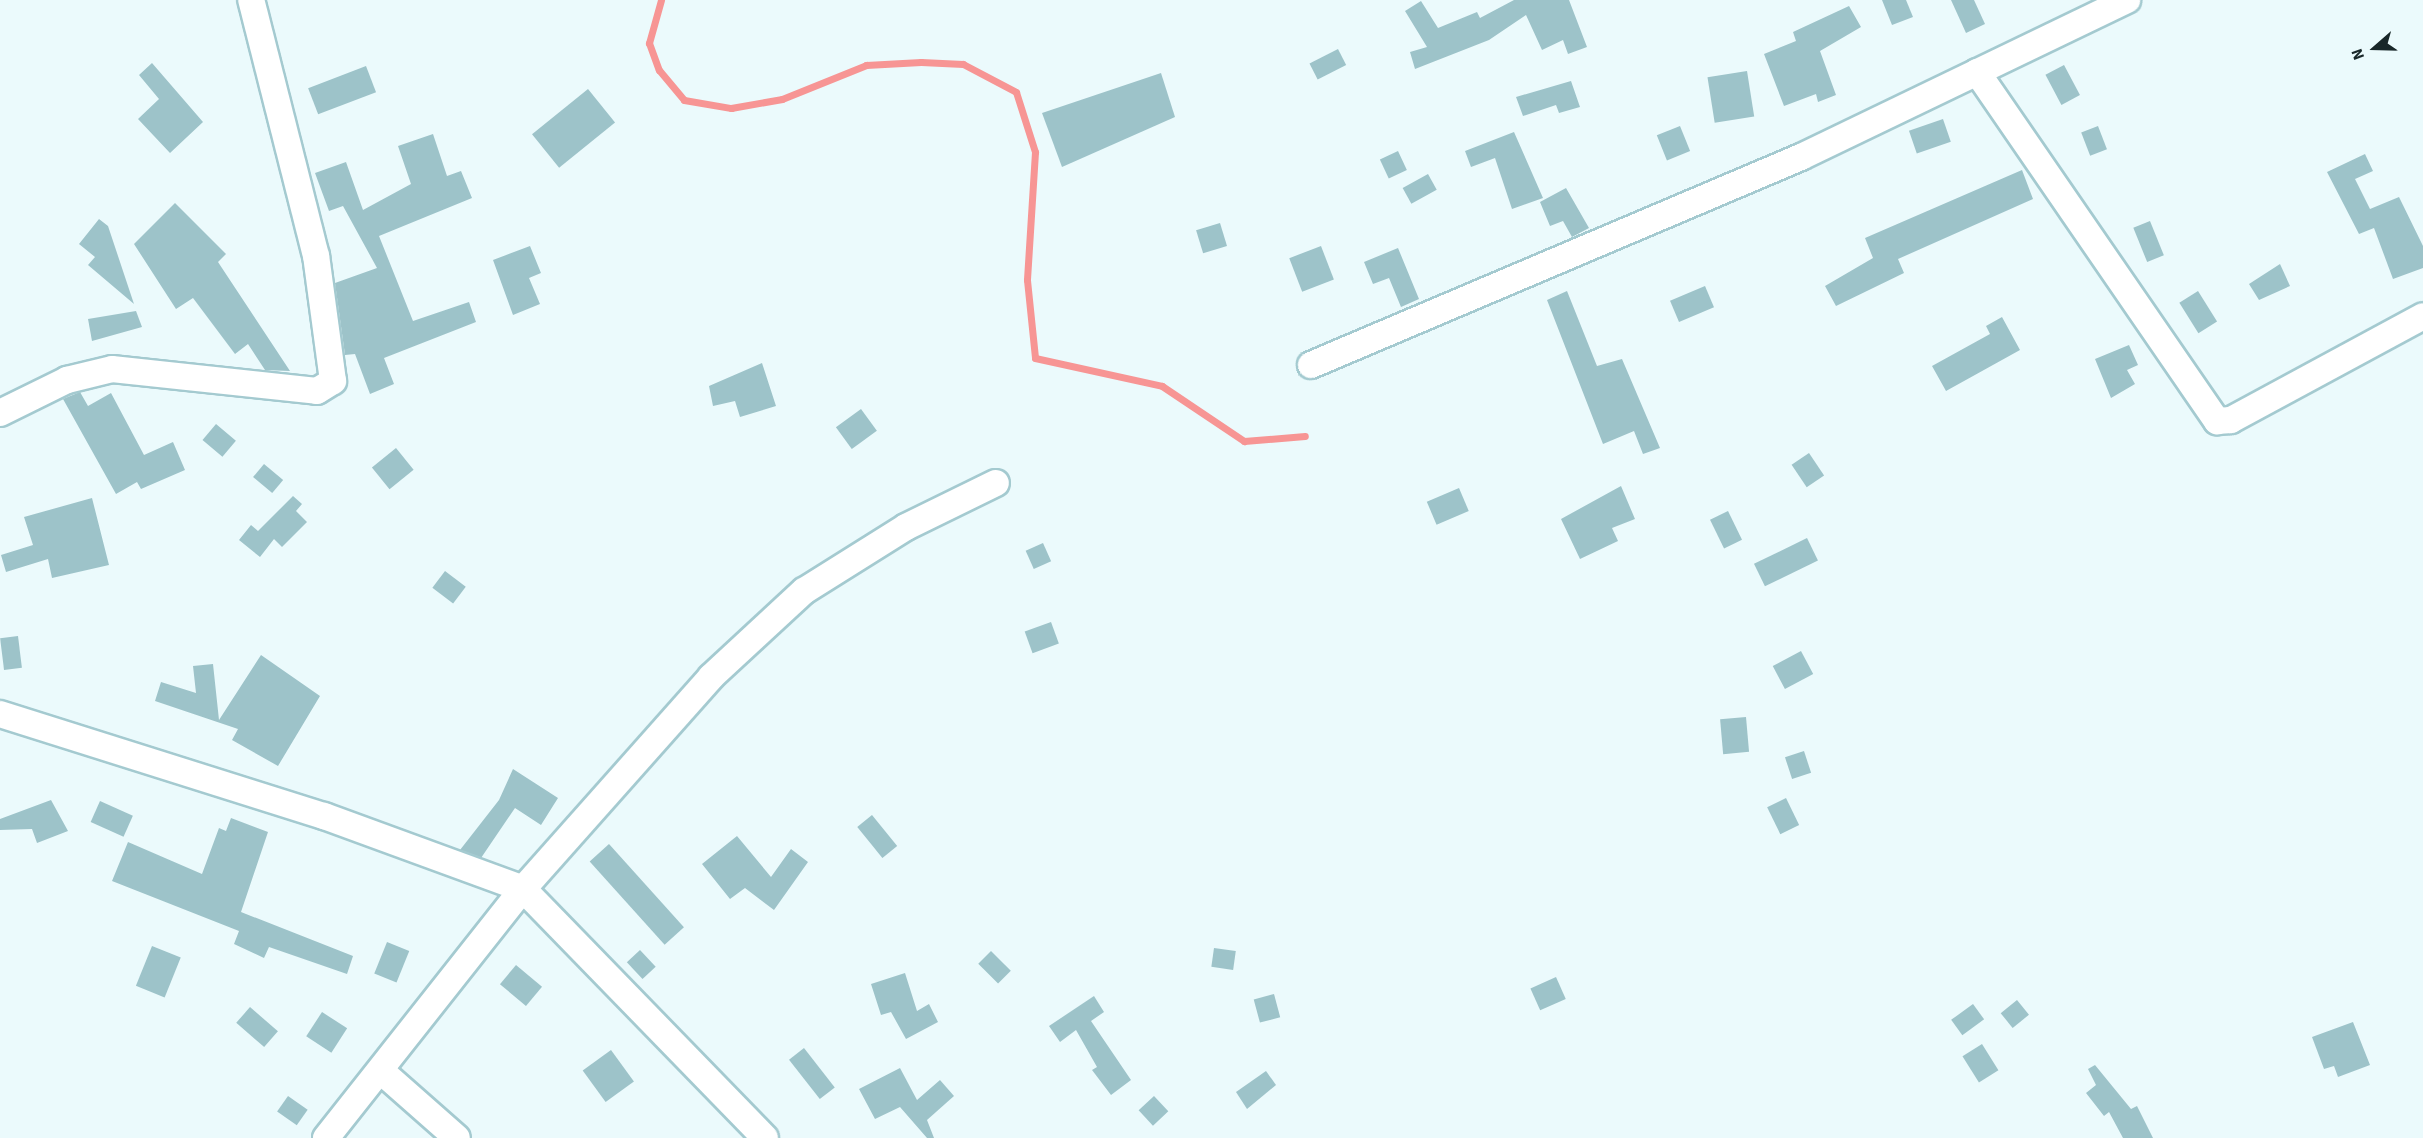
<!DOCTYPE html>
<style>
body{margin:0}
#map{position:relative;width:2423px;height:1138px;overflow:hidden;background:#ebfafc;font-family:"Source Sans 3",sans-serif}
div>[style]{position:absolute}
.stream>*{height:7px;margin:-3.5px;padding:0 3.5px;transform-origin:3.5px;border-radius:3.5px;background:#f79594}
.building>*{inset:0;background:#9dc3c9;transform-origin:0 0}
.roads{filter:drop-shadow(2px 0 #a4cad0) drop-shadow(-2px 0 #a4cad0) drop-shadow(0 2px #a4cad0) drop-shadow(0 -2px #a4cad0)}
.minor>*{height:26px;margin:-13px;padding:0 13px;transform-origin:13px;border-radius:13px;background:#fff}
span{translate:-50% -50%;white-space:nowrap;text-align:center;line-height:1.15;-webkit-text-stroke:4.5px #ebfafc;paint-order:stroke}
.north{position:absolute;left:2345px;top:18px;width:60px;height:60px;-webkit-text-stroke:4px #ebfafc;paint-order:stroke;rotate:250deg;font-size:16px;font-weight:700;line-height:24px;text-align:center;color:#182729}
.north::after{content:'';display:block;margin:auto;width:21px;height:27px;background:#182729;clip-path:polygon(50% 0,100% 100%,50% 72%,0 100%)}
</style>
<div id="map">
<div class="stream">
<i style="left:661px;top:0;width:45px;rotate:105.6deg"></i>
<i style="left:649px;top:43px;width:29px;rotate:70deg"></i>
<i style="left:659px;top:70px;width:39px;rotate:50deg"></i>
<i style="left:684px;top:100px;width:48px;rotate:9.7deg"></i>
<i style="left:731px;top:108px;width:52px;rotate:-10deg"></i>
<i style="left:782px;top:99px;width:91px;rotate:-22deg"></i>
<i style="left:866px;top:65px;width:55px;rotate:-3.1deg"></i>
<i style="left:921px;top:62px;width:42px;rotate:2.7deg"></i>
<i style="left:963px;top:64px;width:60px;rotate:27.8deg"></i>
<i style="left:1016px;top:92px;width:63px;rotate:72.4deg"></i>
<i style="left:1035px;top:152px;width:128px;rotate:93.6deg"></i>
<i style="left:1027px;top:280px;width:78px;rotate:84.1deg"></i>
<i style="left:1035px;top:358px;width:130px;rotate:12.4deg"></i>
<i style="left:1162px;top:386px;width:99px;rotate:33.9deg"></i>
<i style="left:1244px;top:441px;width:61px;rotate:-4.7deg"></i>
</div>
<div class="building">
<i style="clip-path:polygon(1514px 0,1569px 0,1587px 47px,1568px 54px,1563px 40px,1542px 50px,1526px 15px,1489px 40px,1415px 69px,1410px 52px,1427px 47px,1405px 11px,1421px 1px,1438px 28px,1477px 12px,1480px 18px)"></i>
<i style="clip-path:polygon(1882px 0,1906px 0,1913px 17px,1892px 25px)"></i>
<i style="clip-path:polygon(1951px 0,1974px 0,1985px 24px,1966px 33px)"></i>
<i style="clip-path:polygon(1849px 6px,1861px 27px,1820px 51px,1836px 95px,1818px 102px,1816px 94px,1784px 106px,1764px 54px,1796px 41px,1793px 32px)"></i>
<i style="left:1338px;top:49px;width:18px;height:32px;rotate:63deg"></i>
<i style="clip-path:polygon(152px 63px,203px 122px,170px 153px,138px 119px,159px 99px,139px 75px)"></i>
<i style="left:2064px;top:65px;width:34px;height:21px;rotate:62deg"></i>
<i style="left:366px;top:66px;width:28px;height:62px;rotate:69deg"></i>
<i style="left:1747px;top:71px;width:46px;height:40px;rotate:81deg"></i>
<i style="clip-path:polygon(1161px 73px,1175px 117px,1062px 167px,1042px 113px)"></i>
<i style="clip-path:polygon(1571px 81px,1580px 107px,1559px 113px,1556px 105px,1523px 116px,1516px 97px)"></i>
<i style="left:588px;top:89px;width:43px;height:72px;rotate:51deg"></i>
<i style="left:1943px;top:119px;width:24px;height:36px;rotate:71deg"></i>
<i style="left:1680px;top:126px;width:27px;height:25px;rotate:68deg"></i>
<i style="left:2098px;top:126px;width:25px;height:18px;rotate:69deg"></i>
<i style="clip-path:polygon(1514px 132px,1543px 198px,1512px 209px,1495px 158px,1471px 167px,1465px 151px)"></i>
<i style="clip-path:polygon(433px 134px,447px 176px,461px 171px,472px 198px,379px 236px,413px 321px,469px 302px,476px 322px,384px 358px,394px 384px,370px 394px,355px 354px,345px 355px,335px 283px,377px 268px,343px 206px,329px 211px,315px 173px,346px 162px,363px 210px,411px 184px,398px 146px)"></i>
<i style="left:1398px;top:151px;width:21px;height:20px;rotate:65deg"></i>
<i style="clip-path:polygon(2365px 154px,2373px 171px,2355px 179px,2370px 209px,2399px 197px,2423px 246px,2423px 268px,2393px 279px,2374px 228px,2359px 234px,2327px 172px)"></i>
<i style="clip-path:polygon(2022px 170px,2033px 199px,1898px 259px,1904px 273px,1836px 306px,1825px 286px,1873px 258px,1865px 238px)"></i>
<i style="left:1428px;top:174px;width:18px;height:29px;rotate:61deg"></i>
<i style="clip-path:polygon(1566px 188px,1589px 228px,1572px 237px,1563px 221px,1550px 226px,1540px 202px)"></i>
<i style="clip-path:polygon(175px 203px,226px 254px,218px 262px,290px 371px,265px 370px,248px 344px,235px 354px,193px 298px,176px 309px,134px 244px)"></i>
<i style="clip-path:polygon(99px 219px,108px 226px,134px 304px,88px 265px,95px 257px,79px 244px)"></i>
<i style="left:2150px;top:221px;width:37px;height:18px;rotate:68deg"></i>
<i style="left:1220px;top:223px;width:24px;height:25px;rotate:73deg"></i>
<i style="clip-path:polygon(530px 246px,541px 273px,529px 278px,540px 304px,513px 315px,493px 260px)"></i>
<i style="left:1321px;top:246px;width:36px;height:34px;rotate:69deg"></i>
<i style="clip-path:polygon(1398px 248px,1419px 299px,1401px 307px,1389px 278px,1373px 284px,1364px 262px)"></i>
<i style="clip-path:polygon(2280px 264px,2290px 286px,2259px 300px,2249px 284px)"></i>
<i style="left:1705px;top:286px;width:23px;height:38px;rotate:67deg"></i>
<i style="clip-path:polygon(1567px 291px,1597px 366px,1622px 359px,1660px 448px,1643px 454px,1634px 431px,1603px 444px,1547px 300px)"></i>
<i style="left:2198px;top:291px;width:36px;height:22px;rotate:58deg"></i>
<i style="clip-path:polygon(136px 311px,142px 327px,92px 341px,88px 319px)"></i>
<i style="clip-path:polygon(2002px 317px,2020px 350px,1946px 391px,1932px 366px,1990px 334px,1986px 326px)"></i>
<i style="clip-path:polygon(2129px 345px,2138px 365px,2127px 370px,2135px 384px,2111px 398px,2095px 359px)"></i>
<i style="clip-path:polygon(762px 363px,776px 406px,740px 417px,735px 401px,713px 406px,709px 386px)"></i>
<i style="clip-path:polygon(80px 392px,88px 406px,111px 393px,144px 455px,173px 442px,185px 470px,141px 489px,137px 482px,116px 494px,63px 399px)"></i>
<i style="left:861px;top:409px;width:27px;height:31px;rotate:54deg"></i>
<i style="left:216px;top:424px;width:26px;height:21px;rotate:40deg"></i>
<i style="left:396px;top:448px;width:28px;height:31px;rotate:51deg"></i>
<i style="left:1809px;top:453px;width:27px;height:21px;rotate:56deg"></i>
<i style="left:264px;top:464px;width:25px;height:17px;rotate:40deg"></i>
<i style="clip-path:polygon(1621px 486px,1635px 519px,1612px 528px,1618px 541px,1580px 559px,1561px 519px)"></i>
<i style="left:1459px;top:488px;width:25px;height:35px;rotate:67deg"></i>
<i style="clip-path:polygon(293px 496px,302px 504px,296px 511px,307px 522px,282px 547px,274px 539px,260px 557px,239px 540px,251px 525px,258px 531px)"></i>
<i style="clip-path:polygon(92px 498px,109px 565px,52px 578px,48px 559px,6px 572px,1px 555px,33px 545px,24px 517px)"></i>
<i style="left:1728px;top:511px;width:32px;height:20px;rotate:64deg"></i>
<i style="left:1807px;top:538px;width:25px;height:59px;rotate:64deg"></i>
<i style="left:1043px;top:543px;width:20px;height:19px;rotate:66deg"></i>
<i style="left:445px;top:571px;width:26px;height:21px;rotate:37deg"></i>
<i style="left:1051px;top:622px;width:23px;height:28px;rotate:70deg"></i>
<i style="left:18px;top:636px;width:32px;height:18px;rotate:83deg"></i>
<i style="left:1801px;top:651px;width:26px;height:32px;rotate:62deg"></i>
<i style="clip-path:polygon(261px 655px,320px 696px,278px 766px,232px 740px,238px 729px,155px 701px,161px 682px,196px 693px,193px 666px,213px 664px,219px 720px)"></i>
<i style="left:1746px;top:717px;width:35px;height:26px;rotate:85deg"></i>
<i style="left:1804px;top:751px;width:23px;height:20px;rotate:72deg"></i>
<i style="clip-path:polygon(513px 769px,558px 798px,541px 825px,515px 808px,481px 858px,460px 850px,499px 800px)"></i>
<i style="left:1786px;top:798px;width:30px;height:21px;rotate:64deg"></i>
<i style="clip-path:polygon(51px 800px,68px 831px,37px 843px,32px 829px,0 830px,0 819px)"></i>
<i style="left:100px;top:801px;width:36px;height:23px;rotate:24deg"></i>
<i style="left:872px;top:815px;width:40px;height:19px;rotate:51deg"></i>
<i style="clip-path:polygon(231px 818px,268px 832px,241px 912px,353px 956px,347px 974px,269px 947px,264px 958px,234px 944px,239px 931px,112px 881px,128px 842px,202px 874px,219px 828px,226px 831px)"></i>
<i style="clip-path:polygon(737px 836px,771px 877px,791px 849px,808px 862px,774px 910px,745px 888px,730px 899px,702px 864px)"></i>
<i style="left:609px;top:844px;width:112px;height:26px;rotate:48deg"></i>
<i style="left:387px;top:942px;width:24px;height:34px;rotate:22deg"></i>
<i style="left:152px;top:946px;width:31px;height:43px;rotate:22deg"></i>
<i style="left:1214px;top:948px;width:22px;height:19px;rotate:8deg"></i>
<i style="left:640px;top:950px;width:23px;height:18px;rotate:47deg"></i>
<i style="left:991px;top:951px;width:28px;height:18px;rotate:45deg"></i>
<i style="left:516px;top:965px;width:34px;height:25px;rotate:40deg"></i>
<i style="clip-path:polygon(905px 973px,917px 1011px,929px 1004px,938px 1022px,906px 1039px,891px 1012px,881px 1015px,871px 984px)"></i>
<i style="left:1556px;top:977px;width:24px;height:28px;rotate:66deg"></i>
<i style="left:1274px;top:994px;width:24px;height:21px;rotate:75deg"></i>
<i style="clip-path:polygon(1094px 996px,1104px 1012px,1091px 1021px,1131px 1080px,1111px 1095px,1092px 1070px,1097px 1067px,1076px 1030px,1060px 1042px,1049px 1026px)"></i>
<i style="left:2017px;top:1000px;width:19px;height:21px;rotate:51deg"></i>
<i style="left:1973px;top:1004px;width:19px;height:27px;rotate:54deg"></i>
<i style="left:250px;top:1007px;width:37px;height:21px;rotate:41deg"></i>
<i style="left:322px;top:1012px;width:30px;height:29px;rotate:33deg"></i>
<i style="clip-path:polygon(2353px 1022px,2370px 1065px,2338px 1077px,2334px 1066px,2324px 1069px,2312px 1037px)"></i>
<i style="left:1982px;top:1044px;width:31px;height:23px;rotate:58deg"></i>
<i style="left:804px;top:1048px;width:50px;height:19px;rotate:52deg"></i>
<i style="left:611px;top:1050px;width:39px;height:35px;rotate:54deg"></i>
<i style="clip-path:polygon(2095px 1065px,2131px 1109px,2137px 1106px,2153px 1138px,2123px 1138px,2109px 1112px,2104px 1116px,2086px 1093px,2096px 1085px,2088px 1069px)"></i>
<i style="clip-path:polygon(900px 1068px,917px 1100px,940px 1080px,954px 1096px,927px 1120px,934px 1138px,927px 1138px,900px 1107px,875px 1119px,859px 1089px)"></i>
<i style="clip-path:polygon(1266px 1071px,1276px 1085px,1247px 1109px,1236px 1092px)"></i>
<i style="left:288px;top:1096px;width:24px;height:19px;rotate:35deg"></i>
<i style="left:1154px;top:1096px;width:21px;height:21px;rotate:47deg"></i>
</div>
<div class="roads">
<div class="minor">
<i style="left:1977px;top:72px;width:424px;rotate:55.5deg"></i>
<i style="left:2217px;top:421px;width:14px;rotate:-4deg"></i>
<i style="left:2231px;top:420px;width:218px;rotate:-28.4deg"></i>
<i style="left:1311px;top:365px;width:532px;rotate:-23deg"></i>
<i style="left:1801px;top:157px;width:362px;rotate:-25.7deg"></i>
<i style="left:0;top:413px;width:75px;rotate:-26.2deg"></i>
<i style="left:67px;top:380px;width:46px;rotate:-13.7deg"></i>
<i style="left:112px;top:369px;width:206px;rotate:6.1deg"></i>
<i style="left:317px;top:391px;width:19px;rotate:-32deg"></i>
<i style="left:333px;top:381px;width:126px;rotate:-97.7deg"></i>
<i style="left:316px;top:256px;width:264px;rotate:-104.2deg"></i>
<i style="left:0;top:714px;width:340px;rotate:17.5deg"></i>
<i style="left:324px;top:816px;width:212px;rotate:20.1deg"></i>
<i style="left:523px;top:889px;width:347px;rotate:45.8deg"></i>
<i style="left:381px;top:1071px;width:101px;rotate:41.4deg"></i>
<i style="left:326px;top:1138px;width:318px;rotate:-51.7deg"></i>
<i style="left:523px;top:889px;width:283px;rotate:-48.4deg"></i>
<i style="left:711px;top:677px;width:127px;rotate:-42.8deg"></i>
<i style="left:804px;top:591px;width:120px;rotate:-32.1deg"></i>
<i style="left:906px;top:527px;width:100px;rotate:-26.1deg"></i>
</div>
</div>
<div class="north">N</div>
</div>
